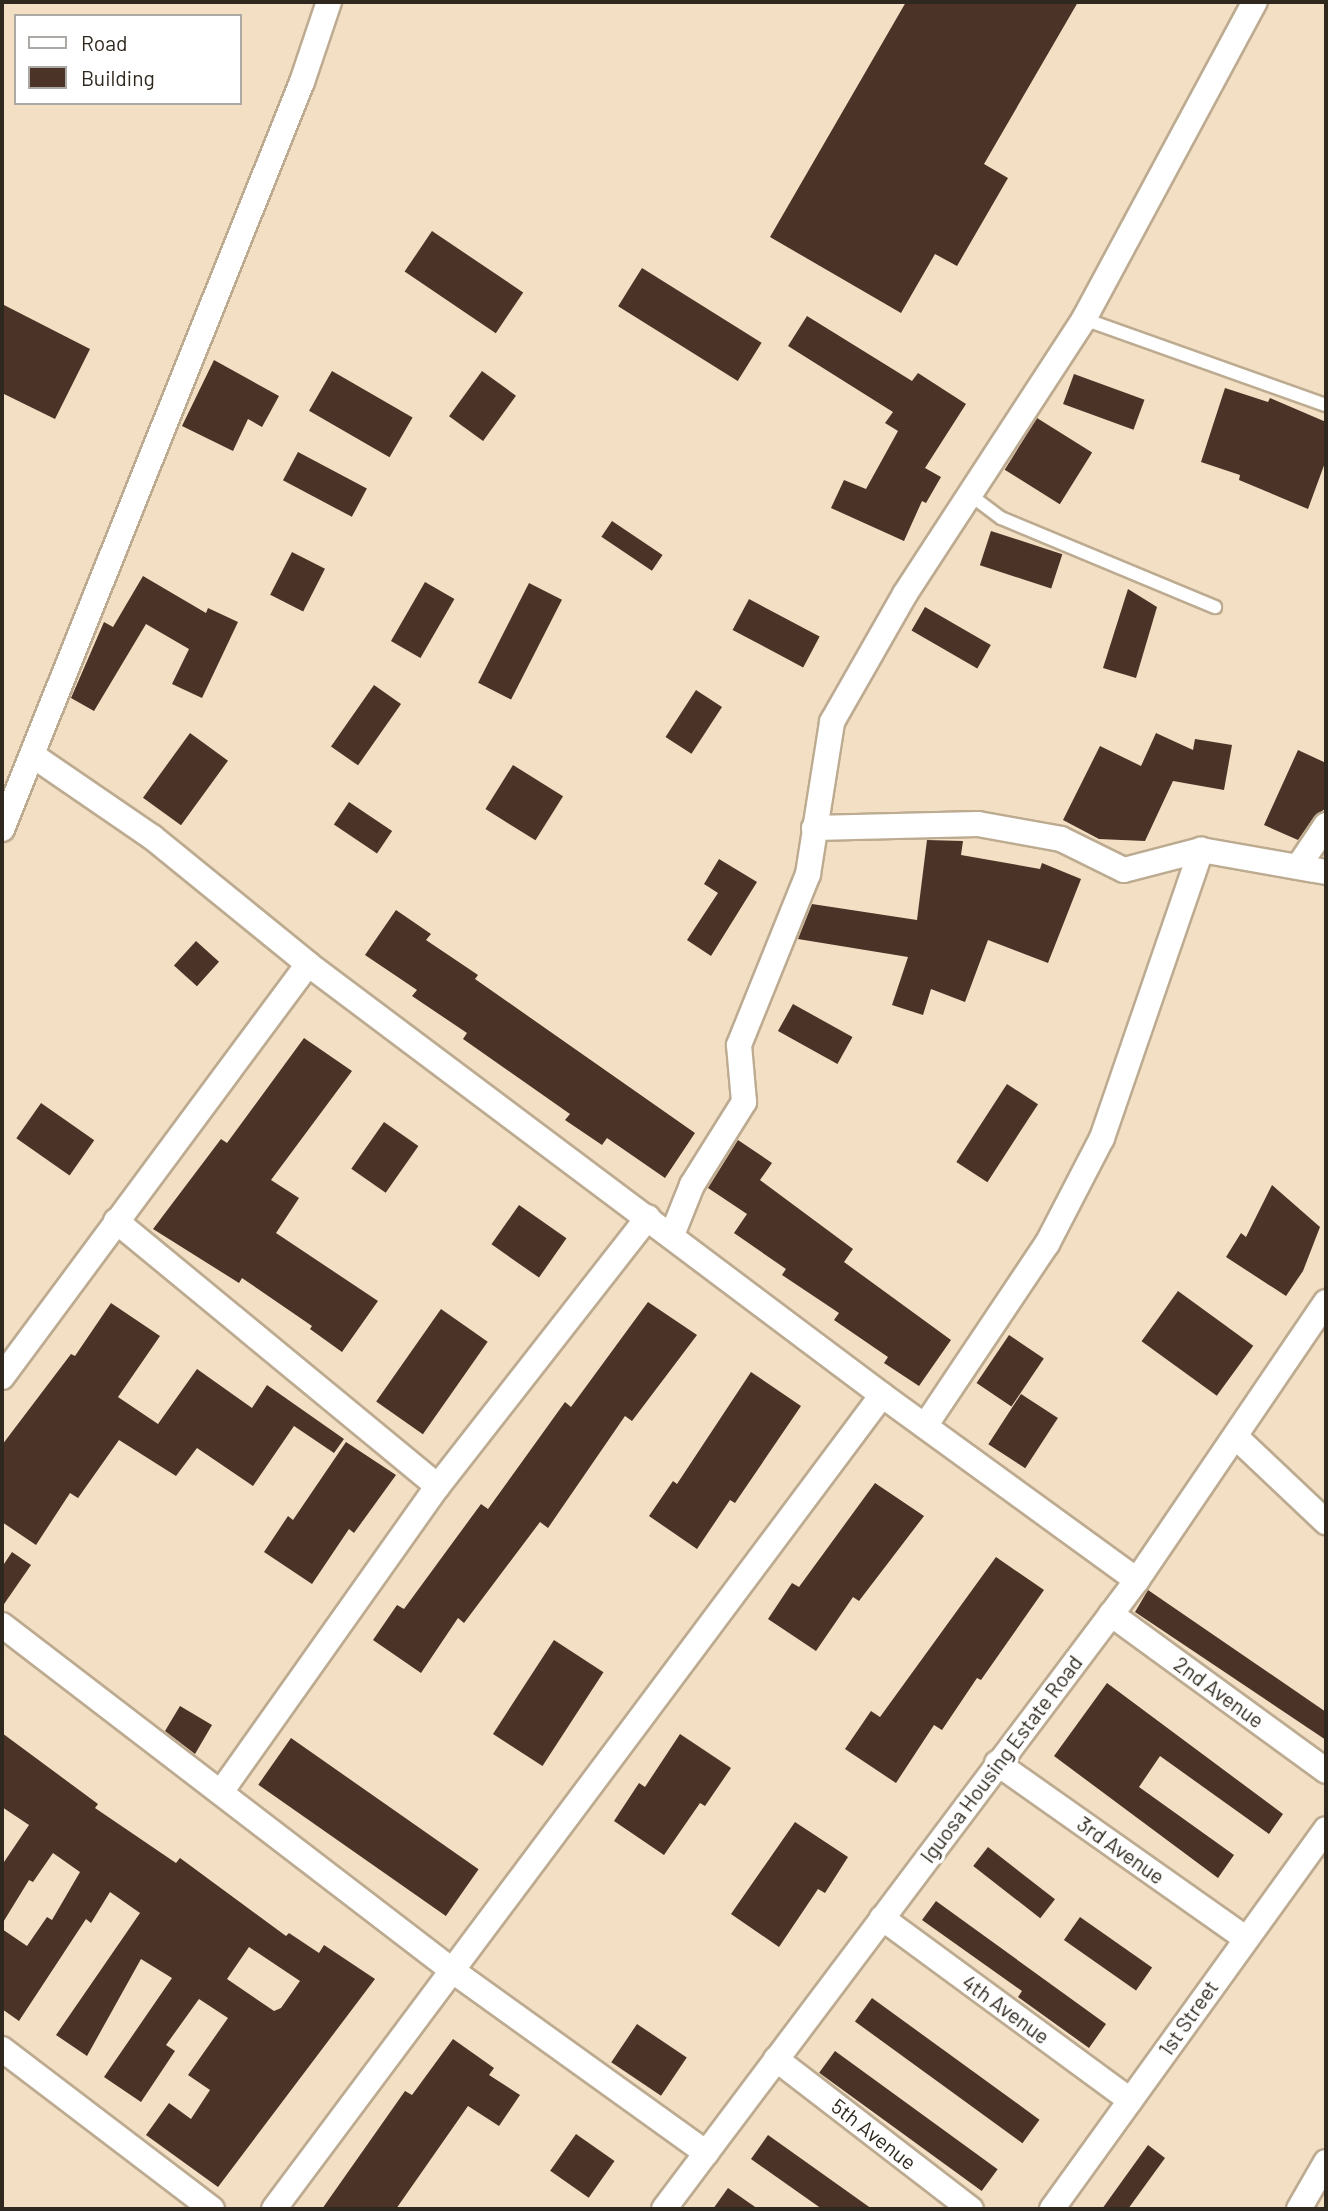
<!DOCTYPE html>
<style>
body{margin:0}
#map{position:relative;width:1328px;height:2211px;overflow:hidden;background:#f2dfc4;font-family:Barlow,sans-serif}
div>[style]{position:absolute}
.building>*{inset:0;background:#4c3327;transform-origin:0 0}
.roads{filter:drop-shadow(2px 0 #bdab91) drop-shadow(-2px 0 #bdab91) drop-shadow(0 2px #bdab91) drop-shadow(0 -2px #bdab91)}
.service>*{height:12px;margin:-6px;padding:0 6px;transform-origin:6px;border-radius:6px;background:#fff}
.minor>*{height:24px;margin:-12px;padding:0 12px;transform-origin:12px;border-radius:12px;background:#fff}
span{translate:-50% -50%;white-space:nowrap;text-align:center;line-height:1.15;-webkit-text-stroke:7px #fff;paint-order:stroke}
.street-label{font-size:21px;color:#2f281e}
.frame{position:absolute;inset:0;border:4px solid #2f281e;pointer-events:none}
.legend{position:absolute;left:14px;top:14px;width:228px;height:91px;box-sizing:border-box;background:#fff;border:2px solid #aca9a5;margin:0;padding:9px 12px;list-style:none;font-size:21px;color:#2f281e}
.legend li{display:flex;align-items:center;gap:14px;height:35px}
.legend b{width:35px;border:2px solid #aca9a5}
</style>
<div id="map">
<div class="building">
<i style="clip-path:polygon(906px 2px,1078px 2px,984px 164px,1008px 178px,957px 266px,935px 254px,901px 313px,770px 237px)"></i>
<i style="left:432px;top:231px;width:110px;height:49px;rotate:34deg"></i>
<i style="left:642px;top:268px;width:141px;height:45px;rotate:32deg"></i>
<i style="clip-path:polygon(2px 304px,90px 349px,55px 419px,2px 393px)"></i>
<i style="clip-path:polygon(807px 316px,912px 381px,918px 373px,966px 404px,925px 468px,941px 477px,926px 503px,922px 501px,904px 541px,831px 508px,844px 480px,866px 489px,898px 431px,885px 423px,893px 412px,788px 346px)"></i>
<i style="clip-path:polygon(214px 360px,279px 396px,262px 427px,248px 419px,233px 451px,182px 426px)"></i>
<i style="left:332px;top:371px;width:93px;height:46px;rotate:30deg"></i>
<i style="left:482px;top:371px;width:42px;height:56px;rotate:36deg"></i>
<i style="left:1074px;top:374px;width:75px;height:32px;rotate:20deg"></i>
<i style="clip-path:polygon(1225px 388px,1268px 402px,1270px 398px,1326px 422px,1326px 460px,1308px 509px,1239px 480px,1240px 475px,1201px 462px)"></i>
<i style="left:1037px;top:418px;width:65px;height:61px;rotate:32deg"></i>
<i style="left:298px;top:452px;width:78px;height:32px;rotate:28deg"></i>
<i style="left:612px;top:521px;width:61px;height:19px;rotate:34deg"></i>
<i style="left:991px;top:531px;width:75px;height:36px;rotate:18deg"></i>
<i style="left:292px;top:552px;width:37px;height:48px;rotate:27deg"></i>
<i style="clip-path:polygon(143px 576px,206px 613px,208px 608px,238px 622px,202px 698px,172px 684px,189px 649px,146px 624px,94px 711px,71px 698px,104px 622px,113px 627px)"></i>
<i style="left:425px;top:582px;width:34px;height:68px;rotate:30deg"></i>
<i style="left:529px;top:583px;width:37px;height:112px;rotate:27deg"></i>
<i style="clip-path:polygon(1128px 589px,1157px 607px,1136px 678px,1103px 668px)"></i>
<i style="left:749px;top:599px;width:80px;height:35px;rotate:28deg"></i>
<i style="left:925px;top:607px;width:76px;height:27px;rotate:30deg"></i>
<i style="left:374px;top:685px;width:33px;height:75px;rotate:35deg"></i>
<i style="left:696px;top:690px;width:31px;height:56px;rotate:33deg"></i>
<i style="left:190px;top:733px;width:47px;height:80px;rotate:36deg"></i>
<i style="clip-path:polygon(1156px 733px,1193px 750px,1195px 739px,1232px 745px,1224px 790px,1173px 781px,1145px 841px,1099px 839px,1063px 820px,1100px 746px,1141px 766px)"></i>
<i style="clip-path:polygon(1298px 750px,1326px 763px,1326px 808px,1314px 817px,1298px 840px,1264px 825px)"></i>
<i style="left:513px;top:765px;width:59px;height:52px;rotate:32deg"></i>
<i style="left:349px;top:802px;width:52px;height:27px;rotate:34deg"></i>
<i style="clip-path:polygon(927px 840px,963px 841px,961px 855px,1040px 869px,1042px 863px,1081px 879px,1048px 963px,988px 940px,965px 1002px,931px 989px,923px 1015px,892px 1005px,908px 957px,798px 939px,812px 904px,917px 920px)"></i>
<i style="clip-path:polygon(719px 859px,757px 882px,711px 956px,687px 940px,718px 893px,704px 884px)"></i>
<i style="clip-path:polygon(396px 910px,431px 934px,426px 940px,478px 975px,475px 979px,695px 1133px,665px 1178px,607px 1138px,602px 1145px,565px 1120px,570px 1114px,463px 1039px,467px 1033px,412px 996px,417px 990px,365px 955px)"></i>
<i style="left:196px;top:941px;width:31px;height:33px;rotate:42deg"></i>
<i style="left:793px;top:1004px;width:68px;height:31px;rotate:29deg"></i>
<i style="clip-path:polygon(304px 1038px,352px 1071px,271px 1180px,299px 1198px,276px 1233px,378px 1301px,342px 1352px,310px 1329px,312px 1326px,242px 1278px,239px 1283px,153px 1229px,221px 1139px,227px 1143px)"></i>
<i style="left:1007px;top:1084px;width:37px;height:93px;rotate:33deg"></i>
<i style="left:41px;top:1103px;width:65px;height:43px;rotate:35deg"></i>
<i style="left:384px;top:1122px;width:42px;height:57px;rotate:35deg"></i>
<i style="clip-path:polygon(738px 1140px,772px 1163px,760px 1180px,853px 1249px,844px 1262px,951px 1340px,919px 1386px,884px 1363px,888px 1357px,834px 1320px,839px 1313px,782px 1275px,786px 1269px,734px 1233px,747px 1214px,708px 1188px)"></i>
<i style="clip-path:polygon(1272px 1185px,1320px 1227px,1303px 1271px,1286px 1296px,1226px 1257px,1241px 1233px,1246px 1237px)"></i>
<i style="left:519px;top:1205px;width:58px;height:48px;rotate:35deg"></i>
<i style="left:1178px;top:1291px;width:93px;height:62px;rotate:36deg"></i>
<i style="clip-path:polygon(648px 1302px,697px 1335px,632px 1421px,625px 1416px,548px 1528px,540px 1522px,464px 1623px,458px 1618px,421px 1673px,373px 1640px,397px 1605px,404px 1609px,481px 1504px,488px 1509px,565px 1402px,571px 1407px)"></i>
<i style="clip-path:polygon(111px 1303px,160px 1336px,118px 1397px,158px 1424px,197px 1369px,252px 1408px,267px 1385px,344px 1439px,334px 1453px,294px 1426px,253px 1486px,197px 1448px,176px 1476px,119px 1440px,78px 1498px,70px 1493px,36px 1545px,2px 1522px,2px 1445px,71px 1354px,75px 1356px)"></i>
<i style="left:441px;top:1309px;width:57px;height:113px;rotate:35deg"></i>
<i style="left:1009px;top:1335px;width:42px;height:58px;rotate:34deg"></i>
<i style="clip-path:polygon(751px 1372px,801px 1406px,735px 1503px,730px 1500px,697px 1549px,649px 1516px,673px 1481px,677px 1484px)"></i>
<i style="left:1021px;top:1394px;width:44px;height:60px;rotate:33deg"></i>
<i style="clip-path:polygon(346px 1442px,396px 1475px,354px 1533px,349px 1529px,312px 1584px,264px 1552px,288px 1516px,293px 1520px)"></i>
<i style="clip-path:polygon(875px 1483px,924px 1516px,859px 1601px,853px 1597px,816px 1651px,768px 1619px,792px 1583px,799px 1587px)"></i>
<i style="clip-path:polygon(12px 1552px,31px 1565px,2px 1607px,2px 1567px)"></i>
<i style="clip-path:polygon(996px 1557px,1044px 1590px,981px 1680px,977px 1678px,942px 1730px,934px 1725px,896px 1783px,845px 1749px,871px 1711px,880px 1717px)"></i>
<i style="clip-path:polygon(1148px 1590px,1326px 1712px,1326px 1740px,1135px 1612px)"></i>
<i style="left:554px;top:1640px;width:59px;height:112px;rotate:33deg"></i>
<i style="clip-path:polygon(1107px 1683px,1283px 1814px,1269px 1834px,1160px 1756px,1139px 1787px,1234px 1855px,1218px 1878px,1054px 1756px)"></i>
<i style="clip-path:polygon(180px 1706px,212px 1725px,195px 1754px,165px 1731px)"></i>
<i style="clip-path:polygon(evenodd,2px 1733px,98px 1804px,95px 1808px,176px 1863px,180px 1858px,286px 1936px,289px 1933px,319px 1953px,324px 1945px,375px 1979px,218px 2187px,146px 2135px,169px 2103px,191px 2119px,210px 2090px,188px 2075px,228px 2018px,199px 1999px,166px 2045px,175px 2051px,141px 2102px,104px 2077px,172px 1978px,141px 1959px,87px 2056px,56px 2035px,140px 1913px,110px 1892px,91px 1923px,86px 1919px,19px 2021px,2px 2009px,2px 1929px,27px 1946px,47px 1917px,52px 1920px,80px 1872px,53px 1853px,33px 1882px,29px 1880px,2px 1924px,2px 1865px,29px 1825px,2px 1807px,2px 1733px,249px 1947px,300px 1981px,281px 2008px,274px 2011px,227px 1979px,249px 1947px)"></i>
<i style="clip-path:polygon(680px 1734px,731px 1768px,705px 1806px,700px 1803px,664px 1855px,614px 1821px,639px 1783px,645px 1787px)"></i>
<i style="left:291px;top:1738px;width:229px;height:57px;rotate:35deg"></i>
<i style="clip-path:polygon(795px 1822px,848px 1857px,825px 1893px,818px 1889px,779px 1947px,731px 1914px)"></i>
<i style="left:988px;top:1847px;width:85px;height:24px;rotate:38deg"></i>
<i style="clip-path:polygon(936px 1901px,1106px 2024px,1089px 2048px,1018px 1997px,1022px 1991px,922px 1920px)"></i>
<i style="left:1080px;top:1917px;width:88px;height:28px;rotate:35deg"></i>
<i style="left:872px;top:1998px;width:207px;height:29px;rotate:36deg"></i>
<i style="left:637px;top:2024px;width:60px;height:46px;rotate:34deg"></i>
<i style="clip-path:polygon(453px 2039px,494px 2068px,489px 2075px,520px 2095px,499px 2126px,468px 2106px,396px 2209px,322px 2209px,405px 2091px,412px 2095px)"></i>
<i style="left:835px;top:2051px;width:201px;height:27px;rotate:36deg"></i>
<i style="left:576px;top:2134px;width:47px;height:45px;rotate:35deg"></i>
<i style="clip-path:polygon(768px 2135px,872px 2209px,822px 2209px,751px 2159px)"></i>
<i style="clip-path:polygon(1148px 2145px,1165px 2158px,1128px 2209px,1102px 2209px)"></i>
<i style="clip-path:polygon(728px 2188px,758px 2209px,713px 2209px)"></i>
</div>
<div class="roads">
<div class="service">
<i style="left:1084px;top:319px;width:257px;rotate:19.6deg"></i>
<i style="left:969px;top:494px;width:40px;rotate:37deg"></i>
<i style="left:1001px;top:518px;width:232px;rotate:22.6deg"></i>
</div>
<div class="minor">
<i style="left:35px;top:757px;width:142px;rotate:34.4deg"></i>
<i style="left:152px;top:837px;width:201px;rotate:39.1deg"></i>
<i style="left:308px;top:964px;width:718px;rotate:36.9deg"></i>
<i style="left:882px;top:1395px;width:315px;rotate:36deg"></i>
<i style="left:814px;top:828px;width:164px;rotate:-1.4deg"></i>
<i style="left:978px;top:824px;width:84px;rotate:10.2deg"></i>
<i style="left:1061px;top:839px;width:70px;rotate:26.2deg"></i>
<i style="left:1124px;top:870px;width:80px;rotate:-14.6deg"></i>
<i style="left:1201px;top:850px;width:127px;rotate:10deg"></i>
<i style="left:2px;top:829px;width:805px;rotate:-68.12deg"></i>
<i style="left:302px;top:82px;width:84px;rotate:-71.4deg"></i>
<i style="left:1300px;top:864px;width:47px;rotate:-56.3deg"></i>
<i style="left:116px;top:1221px;width:417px;rotate:39.5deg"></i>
<i style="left:672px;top:1235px;width:54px;rotate:-68.2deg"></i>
<i style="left:692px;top:1185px;width:98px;rotate:-57.9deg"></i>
<i style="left:744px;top:1102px;width:57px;rotate:-95deg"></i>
<i style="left:739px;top:1045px;width:184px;rotate:-68deg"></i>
<i style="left:808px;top:874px;width:154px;rotate:-81deg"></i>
<i style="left:832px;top:722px;width:147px;rotate:-60.3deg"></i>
<i style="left:905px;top:594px;width:328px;rotate:-56.9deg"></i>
<i style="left:1084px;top:319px;width:360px;rotate:-61.7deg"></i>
<i style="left:2px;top:1377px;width:514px;rotate:-53.46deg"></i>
<i style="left:925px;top:1426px;width:219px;rotate:-56.2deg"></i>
<i style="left:1047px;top:1244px;width:119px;rotate:-62.6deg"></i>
<i style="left:1102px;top:1138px;width:305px;rotate:-71deg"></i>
<i style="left:1236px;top:1437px;width:124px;rotate:43.4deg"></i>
<i style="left:1111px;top:1614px;width:266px;rotate:36.1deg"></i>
<i style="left:2px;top:1625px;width:568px;rotate:37.49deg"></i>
<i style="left:453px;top:1971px;width:312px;rotate:35.7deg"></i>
<i style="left:997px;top:1763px;width:304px;rotate:35.2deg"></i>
<i style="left:221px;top:1792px;width:375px;rotate:-54.7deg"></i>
<i style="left:438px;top:1486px;width:341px;rotate:-52deg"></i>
<i style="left:882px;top:1918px;width:308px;rotate:36.3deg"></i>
<i style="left:2px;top:2049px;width:264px;rotate:37.3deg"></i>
<i style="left:776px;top:2059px;width:246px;rotate:37.6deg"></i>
<i style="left:274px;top:2209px;width:1016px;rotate:-53.24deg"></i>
<i style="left:664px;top:2209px;width:787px;rotate:-53.06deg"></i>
<i style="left:1137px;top:1580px;width:336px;rotate:-55.8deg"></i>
<i style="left:1052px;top:2209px;width:468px;rotate:-54.2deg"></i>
<i style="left:1299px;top:2209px;width:54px;rotate:-60.1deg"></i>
</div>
</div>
<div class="street-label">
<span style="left:1219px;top:1692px;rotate:36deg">2nd Avenue</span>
<span style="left:1001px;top:1759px;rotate:-53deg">Iguosa Housing Estate Road</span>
<span style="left:1121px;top:1850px;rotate:35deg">3rd Avenue</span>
<span style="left:1006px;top:2009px;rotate:36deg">4th Avenue</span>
<span style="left:1188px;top:2018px;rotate:-55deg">1st Street</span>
<span style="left:874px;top:2134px;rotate:38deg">5th Avenue</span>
</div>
<div class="frame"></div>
<ul class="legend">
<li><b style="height:9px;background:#fff"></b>Road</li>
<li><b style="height:19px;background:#4c3327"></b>Building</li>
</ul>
</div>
